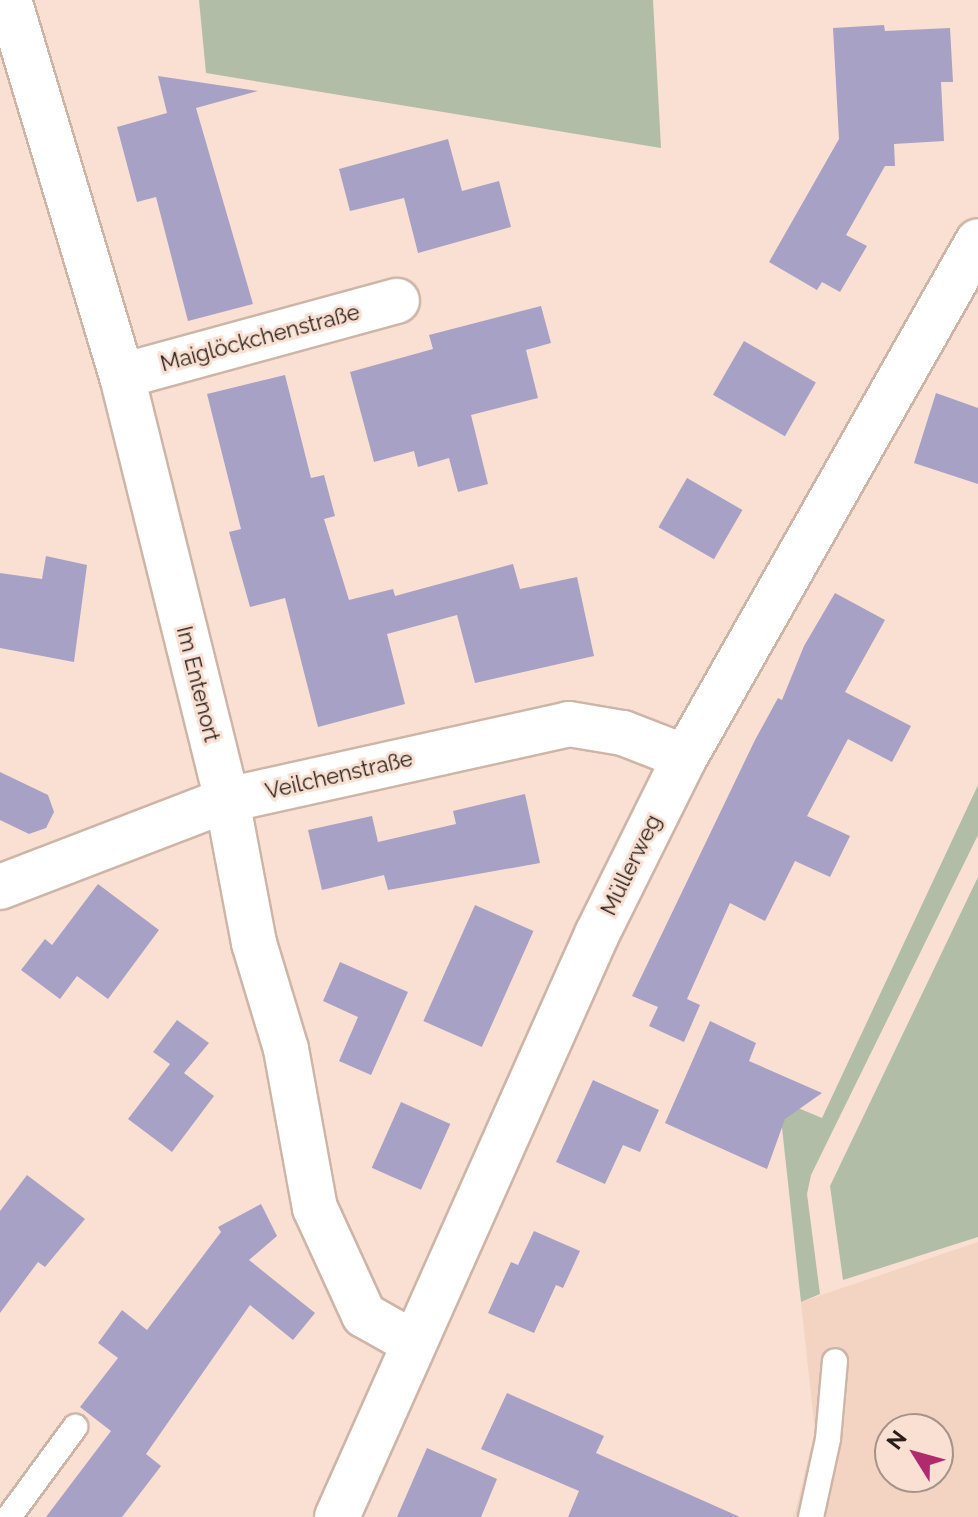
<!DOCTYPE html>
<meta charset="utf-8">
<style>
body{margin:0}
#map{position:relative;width:978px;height:1517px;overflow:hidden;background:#f9e0d2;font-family:Raleway,sans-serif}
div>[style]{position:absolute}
.built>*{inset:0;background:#f3d3c1}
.green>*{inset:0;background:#b1bda7}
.building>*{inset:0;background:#a8a1c6;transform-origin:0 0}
.roads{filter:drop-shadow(2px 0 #cdb5a7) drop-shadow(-2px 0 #cdb5a7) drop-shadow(0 2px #cdb5a7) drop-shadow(0 -2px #cdb5a7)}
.service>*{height:24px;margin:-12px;padding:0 12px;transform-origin:12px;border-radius:12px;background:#fff}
.minor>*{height:44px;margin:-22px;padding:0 22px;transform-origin:22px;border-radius:22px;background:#fff}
span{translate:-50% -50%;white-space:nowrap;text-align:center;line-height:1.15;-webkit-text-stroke:6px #f9e0d2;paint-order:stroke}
.street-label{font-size:22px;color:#271e19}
.north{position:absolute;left:874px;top:1413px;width:80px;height:80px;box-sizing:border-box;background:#f9e0d2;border:2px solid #a59288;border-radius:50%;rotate:307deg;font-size:22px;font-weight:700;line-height:32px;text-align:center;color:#271e19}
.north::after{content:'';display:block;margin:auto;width:28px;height:36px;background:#b12a6e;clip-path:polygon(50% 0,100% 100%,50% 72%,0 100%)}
</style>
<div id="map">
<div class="built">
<i style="clip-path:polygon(evenodd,978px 1242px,978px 1517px,794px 1517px,815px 1431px,801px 1302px,978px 1242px,890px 1429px,938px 1429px,938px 1477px,890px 1477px,890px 1429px)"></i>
</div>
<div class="green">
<i style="clip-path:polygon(199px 0,653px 0,661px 148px,206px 73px)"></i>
<i style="clip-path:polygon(978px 785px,978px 835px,811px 1175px,807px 1194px,820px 1294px,801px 1302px,779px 1100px,822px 1118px)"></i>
<i style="clip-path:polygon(978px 877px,978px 1237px,843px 1280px,830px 1186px)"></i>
</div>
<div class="building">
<i style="clip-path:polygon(884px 25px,885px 31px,950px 28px,953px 82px,941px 82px,944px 141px,894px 144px,895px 166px,885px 166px,846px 235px,867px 246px,840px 292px,822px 282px,817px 290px,769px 262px,839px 139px,833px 28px)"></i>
<i style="clip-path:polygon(158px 76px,258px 91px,196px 108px,253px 304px,188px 321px,156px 197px,137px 202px,117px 127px,167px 113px)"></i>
<i style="clip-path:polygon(448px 139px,462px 191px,499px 181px,511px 227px,418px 253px,404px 198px,350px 211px,339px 169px)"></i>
<i style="clip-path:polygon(541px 306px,551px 343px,526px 350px,538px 398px,471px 415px,488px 484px,458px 492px,449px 458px,418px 467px,414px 451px,374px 462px,350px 372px,433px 349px,429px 335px)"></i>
<i style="left:744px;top:341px;width:83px;height:62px;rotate:30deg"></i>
<i style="clip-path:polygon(285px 375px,311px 478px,324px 475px,335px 516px,324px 519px,349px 600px,393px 589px,395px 596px,513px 564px,520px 589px,577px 577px,594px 656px,475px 683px,457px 615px,387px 634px,405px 704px,318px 727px,285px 598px,250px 607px,229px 532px,241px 529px,207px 394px)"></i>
<i style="clip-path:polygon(936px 393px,978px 408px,978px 484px,914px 463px)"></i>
<i style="left:687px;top:478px;width:64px;height:57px;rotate:30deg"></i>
<i style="clip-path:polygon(46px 556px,87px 565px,74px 662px,0 648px,0 573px,42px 579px)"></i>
<i style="clip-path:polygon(835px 593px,885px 620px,845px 692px,911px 726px,892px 762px,848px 739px,807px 816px,850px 836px,830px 877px,795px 861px,765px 921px,730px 903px,687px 999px,700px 1005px,684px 1042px,649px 1026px,658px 1007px,632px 996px,755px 740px,778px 698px,782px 700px,804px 646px)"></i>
<i style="clip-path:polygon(0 772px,48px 795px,54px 812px,46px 828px,29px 834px,0 820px)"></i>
<i style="clip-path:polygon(525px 794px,540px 863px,388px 890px,384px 875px,322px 890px,308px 830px,372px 816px,378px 842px,456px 824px,453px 811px)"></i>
<i style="clip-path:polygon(98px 884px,159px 930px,108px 999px,77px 976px,60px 999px,21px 970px,45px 939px,52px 945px)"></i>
<i style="left:475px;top:905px;width:64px;height:127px;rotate:24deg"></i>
<i style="clip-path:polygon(340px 962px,408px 992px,371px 1075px,339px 1061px,358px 1017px,323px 1001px)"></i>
<i style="clip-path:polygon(177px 1020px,209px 1043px,184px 1073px,214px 1096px,172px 1152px,128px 1119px,170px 1064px,153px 1052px)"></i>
<i style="clip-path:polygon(710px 1021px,756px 1043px,749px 1061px,822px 1093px,785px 1119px,767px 1169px,665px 1123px)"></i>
<i style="clip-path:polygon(593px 1080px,659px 1110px,640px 1152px,623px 1145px,605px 1184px,556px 1162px)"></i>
<i style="left:401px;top:1102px;width:54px;height:72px;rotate:24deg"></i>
<i style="clip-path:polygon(27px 1175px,85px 1219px,45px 1267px,38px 1262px,0 1313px,0 1211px)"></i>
<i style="clip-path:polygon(261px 1204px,277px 1236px,249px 1260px,315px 1313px,293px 1340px,250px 1305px,146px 1454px,161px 1466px,122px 1517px,46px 1517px,111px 1431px,80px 1407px,118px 1358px,98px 1343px,122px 1310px,147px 1330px,221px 1232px,218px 1227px)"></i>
<i style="clip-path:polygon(534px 1231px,580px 1251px,563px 1288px,556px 1285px,534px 1333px,488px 1313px,511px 1262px,518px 1265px)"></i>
<i style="clip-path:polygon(507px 1393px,604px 1436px,596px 1453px,740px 1517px,568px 1517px,579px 1491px,481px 1449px)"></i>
<i style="clip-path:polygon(427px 1448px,497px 1479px,481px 1517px,397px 1517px)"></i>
</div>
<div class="roads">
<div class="service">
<i style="left:9px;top:1517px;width:112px;rotate:-53.7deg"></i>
<i style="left:811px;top:1517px;width:80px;rotate:-77.7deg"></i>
<i style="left:828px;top:1439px;width:78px;rotate:-84.9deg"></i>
</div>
<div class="minor">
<i style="left:9px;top:0;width:393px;rotate:73.3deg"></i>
<i style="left:122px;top:376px;width:437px;rotate:76.1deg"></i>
<i style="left:227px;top:800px;width:146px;rotate:79.3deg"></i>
<i style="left:254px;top:943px;width:111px;rotate:73.2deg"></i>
<i style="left:286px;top:1049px;width:162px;rotate:79.7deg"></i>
<i style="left:315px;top:1208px;width:118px;rotate:65.4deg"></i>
<i style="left:364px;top:1315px;width:55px;rotate:29.4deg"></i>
<i style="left:122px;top:376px;width:285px;rotate:-15.3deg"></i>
<i style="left:0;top:887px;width:243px;rotate:-21deg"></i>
<i style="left:227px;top:800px;width:350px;rotate:-12.5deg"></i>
<i style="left:569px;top:724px;width:55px;rotate:9.5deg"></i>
<i style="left:623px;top:733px;width:66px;rotate:21.2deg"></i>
<i style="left:337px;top:1517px;width:638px;rotate:-65.96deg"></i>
<i style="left:597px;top:934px;width:198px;rotate:-63.6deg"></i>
<i style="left:685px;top:757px;width:593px;rotate:-60.41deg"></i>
</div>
</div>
<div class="street-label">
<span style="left:260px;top:338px;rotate:-15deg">Maiglöckchenstraße</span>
<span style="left:198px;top:684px;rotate:76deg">Im Entenort</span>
<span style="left:339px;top:775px;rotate:-13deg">Veilchenstraße</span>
<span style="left:631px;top:865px;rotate:-64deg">Müllerweg</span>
</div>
<div class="north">N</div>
</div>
